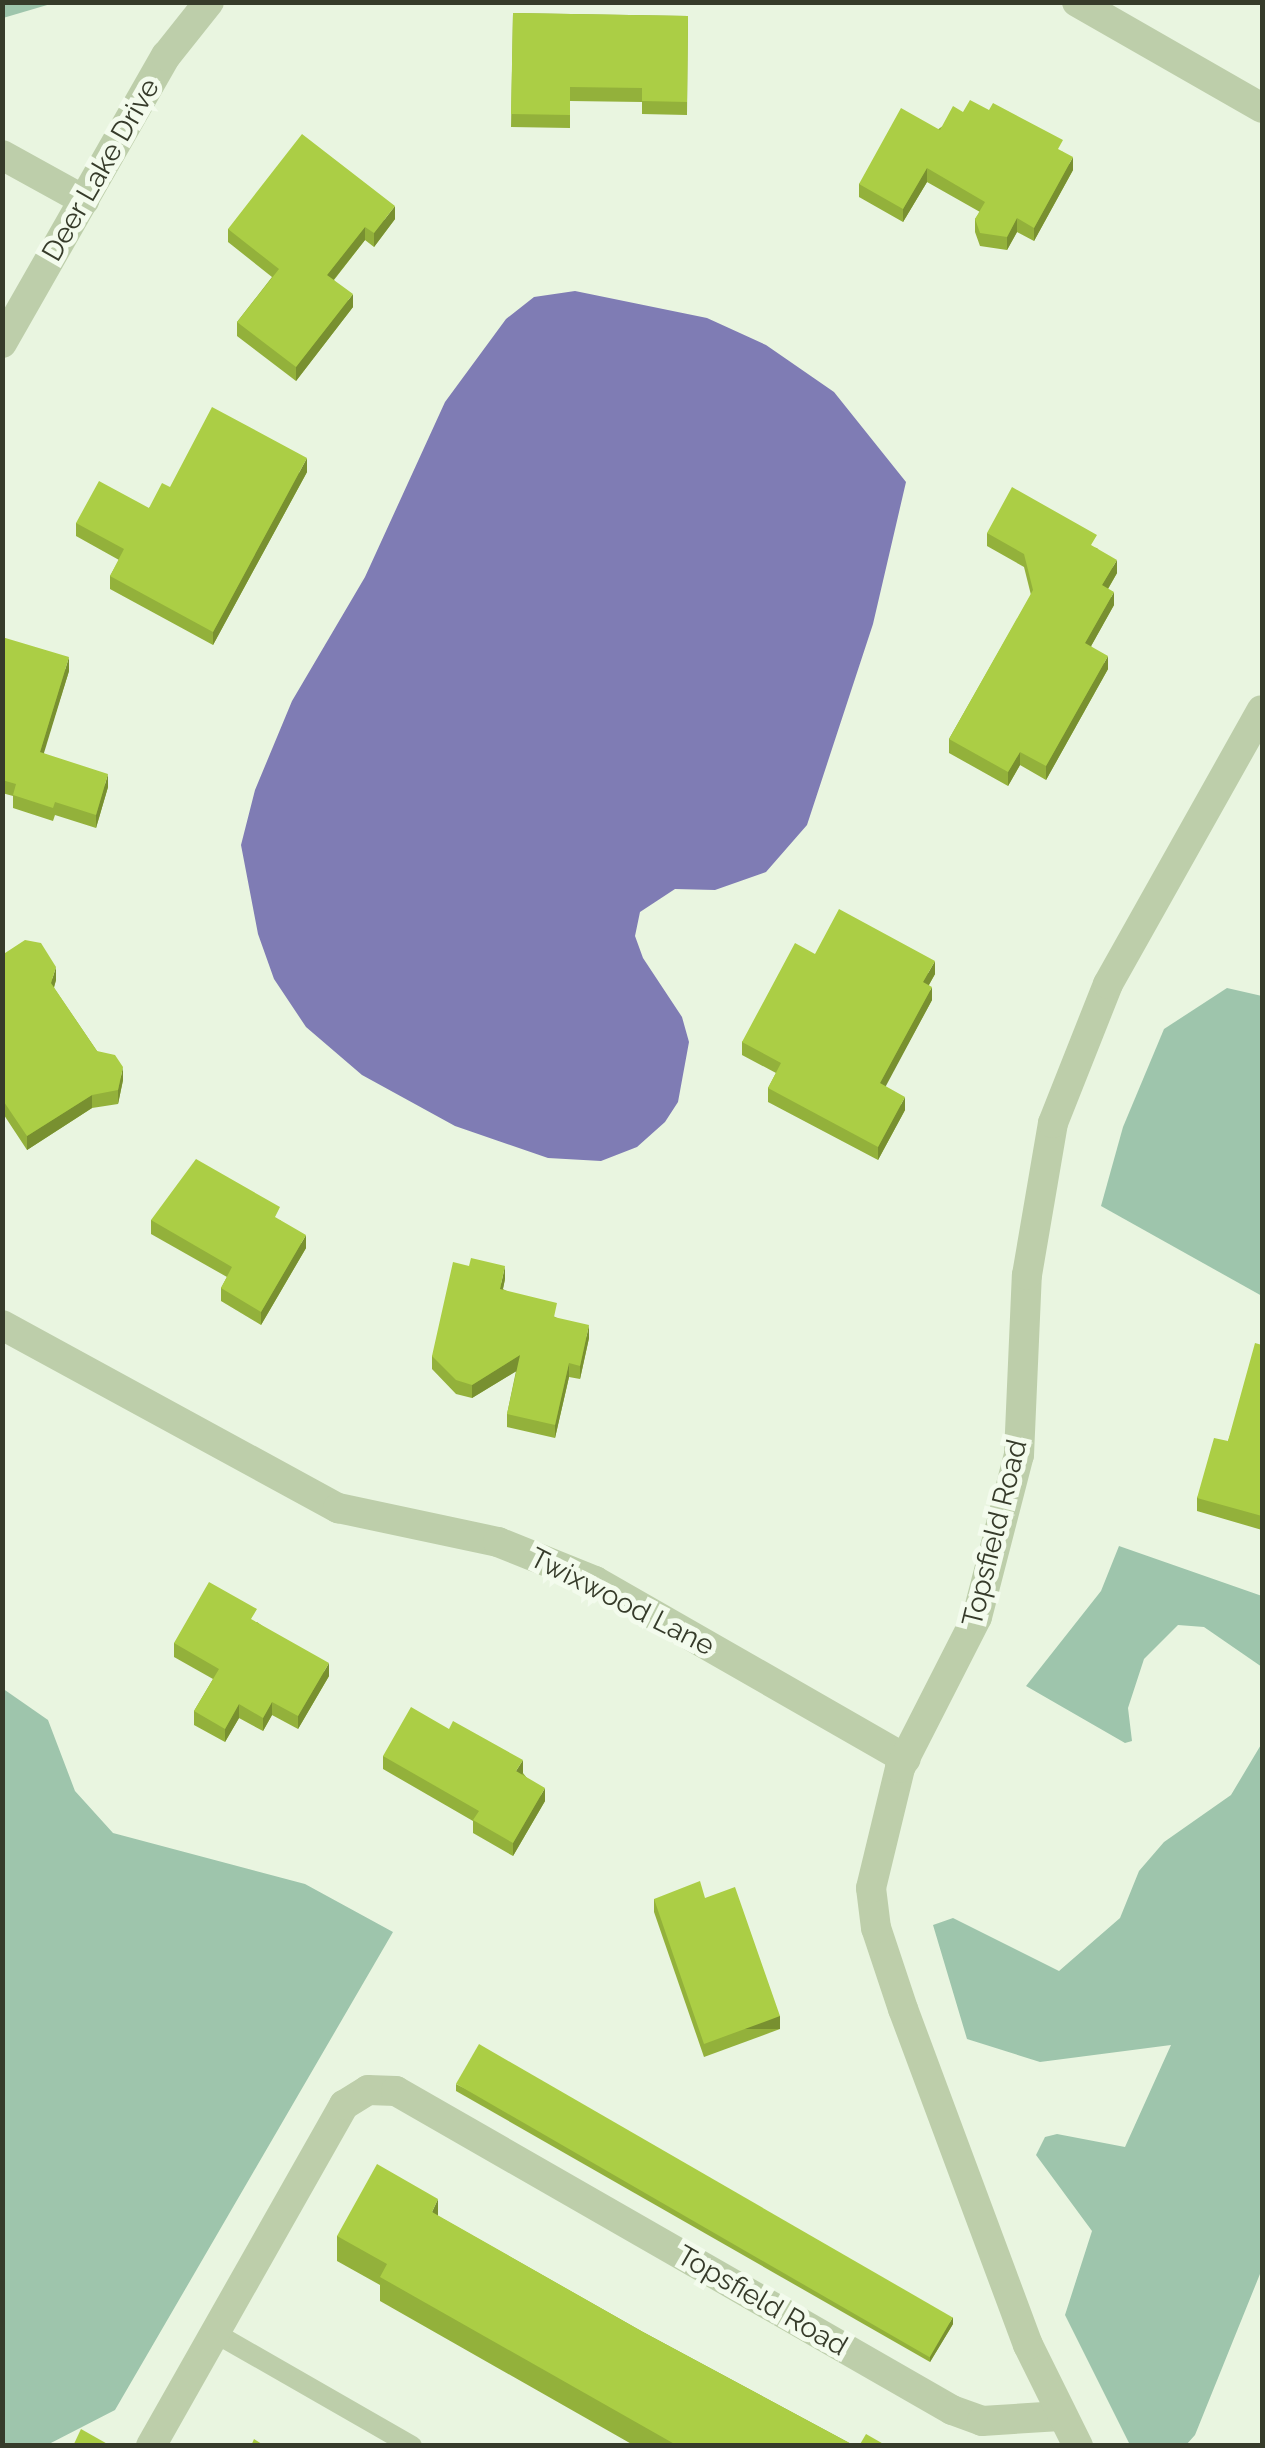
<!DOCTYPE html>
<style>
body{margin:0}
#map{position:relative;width:1265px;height:2448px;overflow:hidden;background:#e9f5e0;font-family:Raleway,sans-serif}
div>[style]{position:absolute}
.green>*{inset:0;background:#9ec5ac}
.water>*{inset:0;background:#7f7cb4}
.lane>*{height:20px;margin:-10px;padding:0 10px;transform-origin:10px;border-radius:10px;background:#bdceaa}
.street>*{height:30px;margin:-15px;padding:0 15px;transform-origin:15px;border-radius:15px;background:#bdceaa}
.wall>*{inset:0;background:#93b13b}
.shaded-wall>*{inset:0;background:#789030;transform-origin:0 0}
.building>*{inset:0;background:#abce45;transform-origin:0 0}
span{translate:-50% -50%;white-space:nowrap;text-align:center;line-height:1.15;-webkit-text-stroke:10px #f3fbed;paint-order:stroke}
.street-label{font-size:28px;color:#363b2a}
.frame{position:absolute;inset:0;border:5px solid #363b2a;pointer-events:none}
</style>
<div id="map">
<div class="green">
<i style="clip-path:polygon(2px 3px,3px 2px,54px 3px,3px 18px)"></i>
<i style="clip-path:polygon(1227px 988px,1262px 996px,1262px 1296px,1101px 1206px,1123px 1127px,1164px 1029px)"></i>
<i style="clip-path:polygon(1119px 1546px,1262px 1596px,1262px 1667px,1204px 1627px,1178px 1625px,1144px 1659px,1128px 1708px,1132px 1741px,1125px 1743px,1026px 1686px,1101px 1591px)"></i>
<i style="clip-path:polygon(2px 1688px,48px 1720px,75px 1791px,113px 1833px,305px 1884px,393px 1932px,115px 2410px,47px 2445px,3px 2445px)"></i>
<i style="clip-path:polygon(1262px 1743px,1262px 2269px,1195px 2435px,1186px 2445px,1130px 2445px,1065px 2315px,1092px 2231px,1036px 2155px,1045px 2137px,1057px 2134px,1125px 2147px,1171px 2045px,1040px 2062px,967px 2039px,933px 1925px,953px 1918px,1059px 1971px,1120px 1918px,1139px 1871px,1164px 1842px,1231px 1795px)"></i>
</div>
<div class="water">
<i style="clip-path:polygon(575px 291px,707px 318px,766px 345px,834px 392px,906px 482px,873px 624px,807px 825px,766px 872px,715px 890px,675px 889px,640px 912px,635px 936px,643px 958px,682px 1017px,689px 1042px,678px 1102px,665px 1122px,637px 1147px,601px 1161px,548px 1158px,455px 1126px,362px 1075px,306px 1027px,274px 979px,258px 934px,241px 845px,255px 790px,292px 701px,365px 577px,445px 402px,506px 319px,534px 297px)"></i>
</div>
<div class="lane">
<i style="left:215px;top:2333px;width:227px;rotate:29.8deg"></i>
</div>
<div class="street">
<i style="left:1077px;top:2px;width:213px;rotate:29.8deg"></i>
<i style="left:2px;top:155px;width:94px;rotate:28.8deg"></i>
<i style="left:2px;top:343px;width:331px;rotate:-60.3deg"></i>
<i style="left:166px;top:56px;width:69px;rotate:-51.5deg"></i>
<i style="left:2px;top:1325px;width:383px;rotate:28.6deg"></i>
<i style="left:338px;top:1508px;width:164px;rotate:12deg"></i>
<i style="left:498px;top:1542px;width:105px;rotate:21.9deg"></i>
<i style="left:595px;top:1581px;width:358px;rotate:29.8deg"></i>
<i style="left:151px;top:2446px;width:392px;rotate:-60.5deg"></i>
<i style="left:344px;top:2105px;width:28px;rotate:-32deg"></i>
<i style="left:368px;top:2090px;width:28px;rotate:2deg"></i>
<i style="left:396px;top:2091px;width:641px;rotate:29.84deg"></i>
<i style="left:952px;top:2410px;width:32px;rotate:20deg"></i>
<i style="left:982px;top:2421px;width:78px;rotate:-3.7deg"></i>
<i style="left:1078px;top:2446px;width:113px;rotate:-116.3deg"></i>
<i style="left:1028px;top:2345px;width:358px;rotate:-110.4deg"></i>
<i style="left:903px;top:2009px;width:85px;rotate:-108.4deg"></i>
<i style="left:876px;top:1928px;width:40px;rotate:-97.1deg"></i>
<i style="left:871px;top:1888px;width:123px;rotate:-76.4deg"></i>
<i style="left:900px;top:1768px;width:169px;rotate:-63deg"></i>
<i style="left:977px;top:1617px;width:167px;rotate:-75.5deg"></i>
<i style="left:1019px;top:1455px;width:180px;rotate:-87.5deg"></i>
<i style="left:1027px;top:1275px;width:154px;rotate:-80.3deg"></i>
<i style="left:1053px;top:1123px;width:149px;rotate:-68.4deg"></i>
<i style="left:1108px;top:984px;width:314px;rotate:-60.7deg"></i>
</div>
<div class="wall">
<i style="clip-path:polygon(513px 13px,688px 16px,687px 115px,642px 114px,642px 102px,570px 101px,570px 128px,511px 127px)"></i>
<i style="clip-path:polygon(963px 112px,1063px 152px,1073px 170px,1034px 241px,1017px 232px,1007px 250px,980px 246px,975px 232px,975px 219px,980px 212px,927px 182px,903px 222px,859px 197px,859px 184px)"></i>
<i style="clip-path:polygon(395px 219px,374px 247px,365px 240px,334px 280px,353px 307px,296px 381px,237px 336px,237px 322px,272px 277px,228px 242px,228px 229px)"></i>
<i style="clip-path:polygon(307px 472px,213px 645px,110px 589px,110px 576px,119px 560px,76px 536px,76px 523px,149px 508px,170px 487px)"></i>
<i style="clip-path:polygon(987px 533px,1097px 548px,1117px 573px,1108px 589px,1114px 605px,1091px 646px,1108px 669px,1046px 780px,1020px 765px,1008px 786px,949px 753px,949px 739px,1031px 595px,1024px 567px,987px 546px)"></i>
<i style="clip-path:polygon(2px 637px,69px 671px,43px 753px,108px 787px,96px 828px,55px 815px,53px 821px,13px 808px,13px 796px,2px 793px)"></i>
<i style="clip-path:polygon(815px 954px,935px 974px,929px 985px,932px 1000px,885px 1086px,905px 1110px,878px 1160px,768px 1102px,768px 1088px,776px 1073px,742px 1055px,742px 1042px)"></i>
<i style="clip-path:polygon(2px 955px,56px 980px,54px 988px,97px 1051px,123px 1080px,118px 1104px,92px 1108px,27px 1150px,2px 1112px)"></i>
<i style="clip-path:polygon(151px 1220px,280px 1220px,306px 1248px,261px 1325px,221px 1301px,221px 1288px,227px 1277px,151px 1234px)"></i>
<i style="clip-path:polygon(505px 1279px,503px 1289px,557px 1318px,589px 1338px,580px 1379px,569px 1377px,555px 1438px,507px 1427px,507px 1414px,516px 1371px,472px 1398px,456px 1394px,432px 1369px,432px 1356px)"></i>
<i style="clip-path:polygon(1262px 1345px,1262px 1530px,1197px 1511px,1197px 1498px,1228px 1441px)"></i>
<i style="clip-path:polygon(257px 1622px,329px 1676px,298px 1729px,272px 1715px,263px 1731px,239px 1718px,225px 1742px,194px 1725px,194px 1711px,213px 1679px,174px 1657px,174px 1643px)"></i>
<i style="clip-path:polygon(383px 1756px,523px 1773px,545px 1801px,513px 1856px,473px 1833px,473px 1821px,383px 1769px)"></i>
<i style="clip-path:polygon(705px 1898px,780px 2029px,704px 2057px,654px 1912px,654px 1899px)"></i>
<i style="clip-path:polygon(456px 2084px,953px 2324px,930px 2362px,456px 2091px)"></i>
<i style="clip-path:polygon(438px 2216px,643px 2332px,855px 2446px,635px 2446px,380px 2301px,380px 2285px,337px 2261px,337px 2236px)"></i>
</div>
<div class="shaded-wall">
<i style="clip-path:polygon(1073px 157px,1073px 170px,1034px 241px,1034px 228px)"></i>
<i style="clip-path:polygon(927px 168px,927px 182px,903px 222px,903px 209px)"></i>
<i style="clip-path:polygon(395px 206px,395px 219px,374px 247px,374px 233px)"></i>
<i style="clip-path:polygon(1017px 218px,1017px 232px,1007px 250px,1007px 237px)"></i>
<i style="clip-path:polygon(365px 227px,365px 240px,327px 288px,327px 275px)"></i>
<i style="clip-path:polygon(353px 294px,353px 307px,296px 381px,296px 367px)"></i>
<i style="clip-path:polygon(307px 458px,307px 472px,213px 645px,213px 632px)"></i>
<i style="clip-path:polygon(1117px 560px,1117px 573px,1102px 599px,1102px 585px)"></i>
<i style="clip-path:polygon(1114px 592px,1114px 605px,1085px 657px,1085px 643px)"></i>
<i style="clip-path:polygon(1108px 656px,1108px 669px,1046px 780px,1046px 766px)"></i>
<i style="clip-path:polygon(69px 657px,69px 671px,40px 766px,40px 752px)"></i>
<i style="clip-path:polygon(1020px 752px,1020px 765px,1008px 786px,1008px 772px)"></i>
<i style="clip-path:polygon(108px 774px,108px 787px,96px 828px,96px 815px)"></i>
<i style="clip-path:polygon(935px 961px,935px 974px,923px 995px,923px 982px)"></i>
<i style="clip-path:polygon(56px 967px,56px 980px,51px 996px,51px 983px)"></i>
<i style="clip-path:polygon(932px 987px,932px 1000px,880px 1097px,880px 1083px)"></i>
<i style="clip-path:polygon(123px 1067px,123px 1080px,118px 1104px,118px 1090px)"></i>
<i style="clip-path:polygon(92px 1095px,92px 1108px,27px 1150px,27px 1136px)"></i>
<i style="clip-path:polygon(905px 1097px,905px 1110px,878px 1160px,878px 1147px)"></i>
<i style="clip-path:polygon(306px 1235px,306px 1248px,261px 1325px,261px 1312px)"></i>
<i style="clip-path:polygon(505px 1266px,505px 1279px,500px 1302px,500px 1289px)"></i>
<i style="clip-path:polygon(589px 1325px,589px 1338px,580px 1379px,580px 1366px)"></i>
<i style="clip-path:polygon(520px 1355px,520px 1369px,472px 1398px,472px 1385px)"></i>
<i style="clip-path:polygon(569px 1363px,569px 1377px,555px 1438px,555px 1425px)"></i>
<i style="clip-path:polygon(329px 1663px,329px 1676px,298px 1729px,298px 1716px)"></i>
<i style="clip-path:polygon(272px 1702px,272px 1715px,263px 1731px,263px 1718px)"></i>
<i style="clip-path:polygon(239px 1704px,239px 1718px,225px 1742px,225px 1729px)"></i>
<i style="clip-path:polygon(523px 1760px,523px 1773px,516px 1784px,516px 1771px)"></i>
<i style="clip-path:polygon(545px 1788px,545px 1801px,513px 1856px,513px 1843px)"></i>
<i style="left:780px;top:2016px;width:13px;height:81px;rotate:90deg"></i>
<i style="clip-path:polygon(438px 2199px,438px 2224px,432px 2212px)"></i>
<i style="clip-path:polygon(953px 2317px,953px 2324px,930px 2362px,930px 2355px)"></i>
</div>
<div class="building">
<i style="clip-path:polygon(513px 13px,688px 16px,687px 102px,642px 101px,642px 88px,570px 87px,570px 115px,511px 114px)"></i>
<i style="clip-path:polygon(970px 100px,989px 110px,993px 103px,1063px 140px,1058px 149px,1073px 157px,1034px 228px,1017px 218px,1007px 237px,980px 233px,975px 219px,985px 202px,927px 168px,903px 209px,859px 184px,901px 108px,940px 130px,953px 106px,963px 112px)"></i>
<i style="clip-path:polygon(302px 134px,395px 206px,374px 233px,365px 227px,327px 275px,353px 294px,296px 367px,237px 322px,279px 269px,228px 229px)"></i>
<i style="clip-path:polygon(212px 407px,307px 458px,213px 632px,110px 576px,124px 549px,76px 523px,99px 481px,149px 508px,162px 483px,170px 487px)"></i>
<i style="clip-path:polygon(1012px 487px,1097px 535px,1091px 545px,1117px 560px,1102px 585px,1114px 592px,1085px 643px,1108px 656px,1046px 766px,1020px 752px,1008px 772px,949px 739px,1033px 590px,1024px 554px,987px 533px)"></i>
<i style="clip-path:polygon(2px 637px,69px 657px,40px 752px,108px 774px,96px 815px,55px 802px,53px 808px,13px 795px,16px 784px,2px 780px)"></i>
<i style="clip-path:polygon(839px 909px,935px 961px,923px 982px,932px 987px,880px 1083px,905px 1097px,878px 1147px,768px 1088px,781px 1063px,742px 1042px,795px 943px,815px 954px)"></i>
<i style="clip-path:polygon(25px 940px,41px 943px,56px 967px,51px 983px,97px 1051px,115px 1055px,123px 1067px,118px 1090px,92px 1095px,27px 1136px,2px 1099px,2px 955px)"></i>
<i style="clip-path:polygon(196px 1159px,280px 1207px,275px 1217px,306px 1235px,261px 1312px,221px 1288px,232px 1267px,151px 1220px)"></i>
<i style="clip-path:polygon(471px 1258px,505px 1266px,500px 1289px,557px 1303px,554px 1317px,589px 1325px,580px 1366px,569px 1363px,555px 1425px,507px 1414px,520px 1355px,472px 1385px,456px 1380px,432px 1356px,453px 1262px,469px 1266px)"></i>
<i style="clip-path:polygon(1255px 1343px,1262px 1345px,1262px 1516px,1197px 1498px,1214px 1438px,1228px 1441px)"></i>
<i style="clip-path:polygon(209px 1582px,257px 1609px,251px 1619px,329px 1663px,298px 1716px,272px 1702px,263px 1718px,239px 1704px,225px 1729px,194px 1711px,219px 1669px,174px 1643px)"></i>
<i style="clip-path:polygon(411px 1707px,449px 1729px,453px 1721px,523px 1760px,516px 1771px,545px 1788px,513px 1843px,473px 1820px,479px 1811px,383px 1756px)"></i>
<i style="clip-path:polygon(700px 1881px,705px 1898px,735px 1887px,780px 2016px,704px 2044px,654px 1899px)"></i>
<i style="left:479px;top:2044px;width:547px;height:46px;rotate:30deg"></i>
<i style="clip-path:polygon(377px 2164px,438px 2199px,432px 2212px,643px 2332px,855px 2446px,678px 2446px,380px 2277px,387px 2264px,337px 2236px)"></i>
<i style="clip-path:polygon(81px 2429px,111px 2446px,73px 2446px)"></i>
<i style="clip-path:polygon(866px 2434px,887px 2446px,859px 2446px)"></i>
<i style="clip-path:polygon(254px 2439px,265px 2446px,251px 2446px)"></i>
</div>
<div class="street-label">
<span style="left:101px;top:170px;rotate:-60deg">Deer Lake Drive</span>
<span style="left:995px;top:1533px;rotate:-76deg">Topsfield Road</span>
<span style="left:622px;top:1602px;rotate:27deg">Twixwood Lane</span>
<span style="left:762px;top:2301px;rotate:30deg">Topsfield Road</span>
</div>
<div class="frame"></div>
</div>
